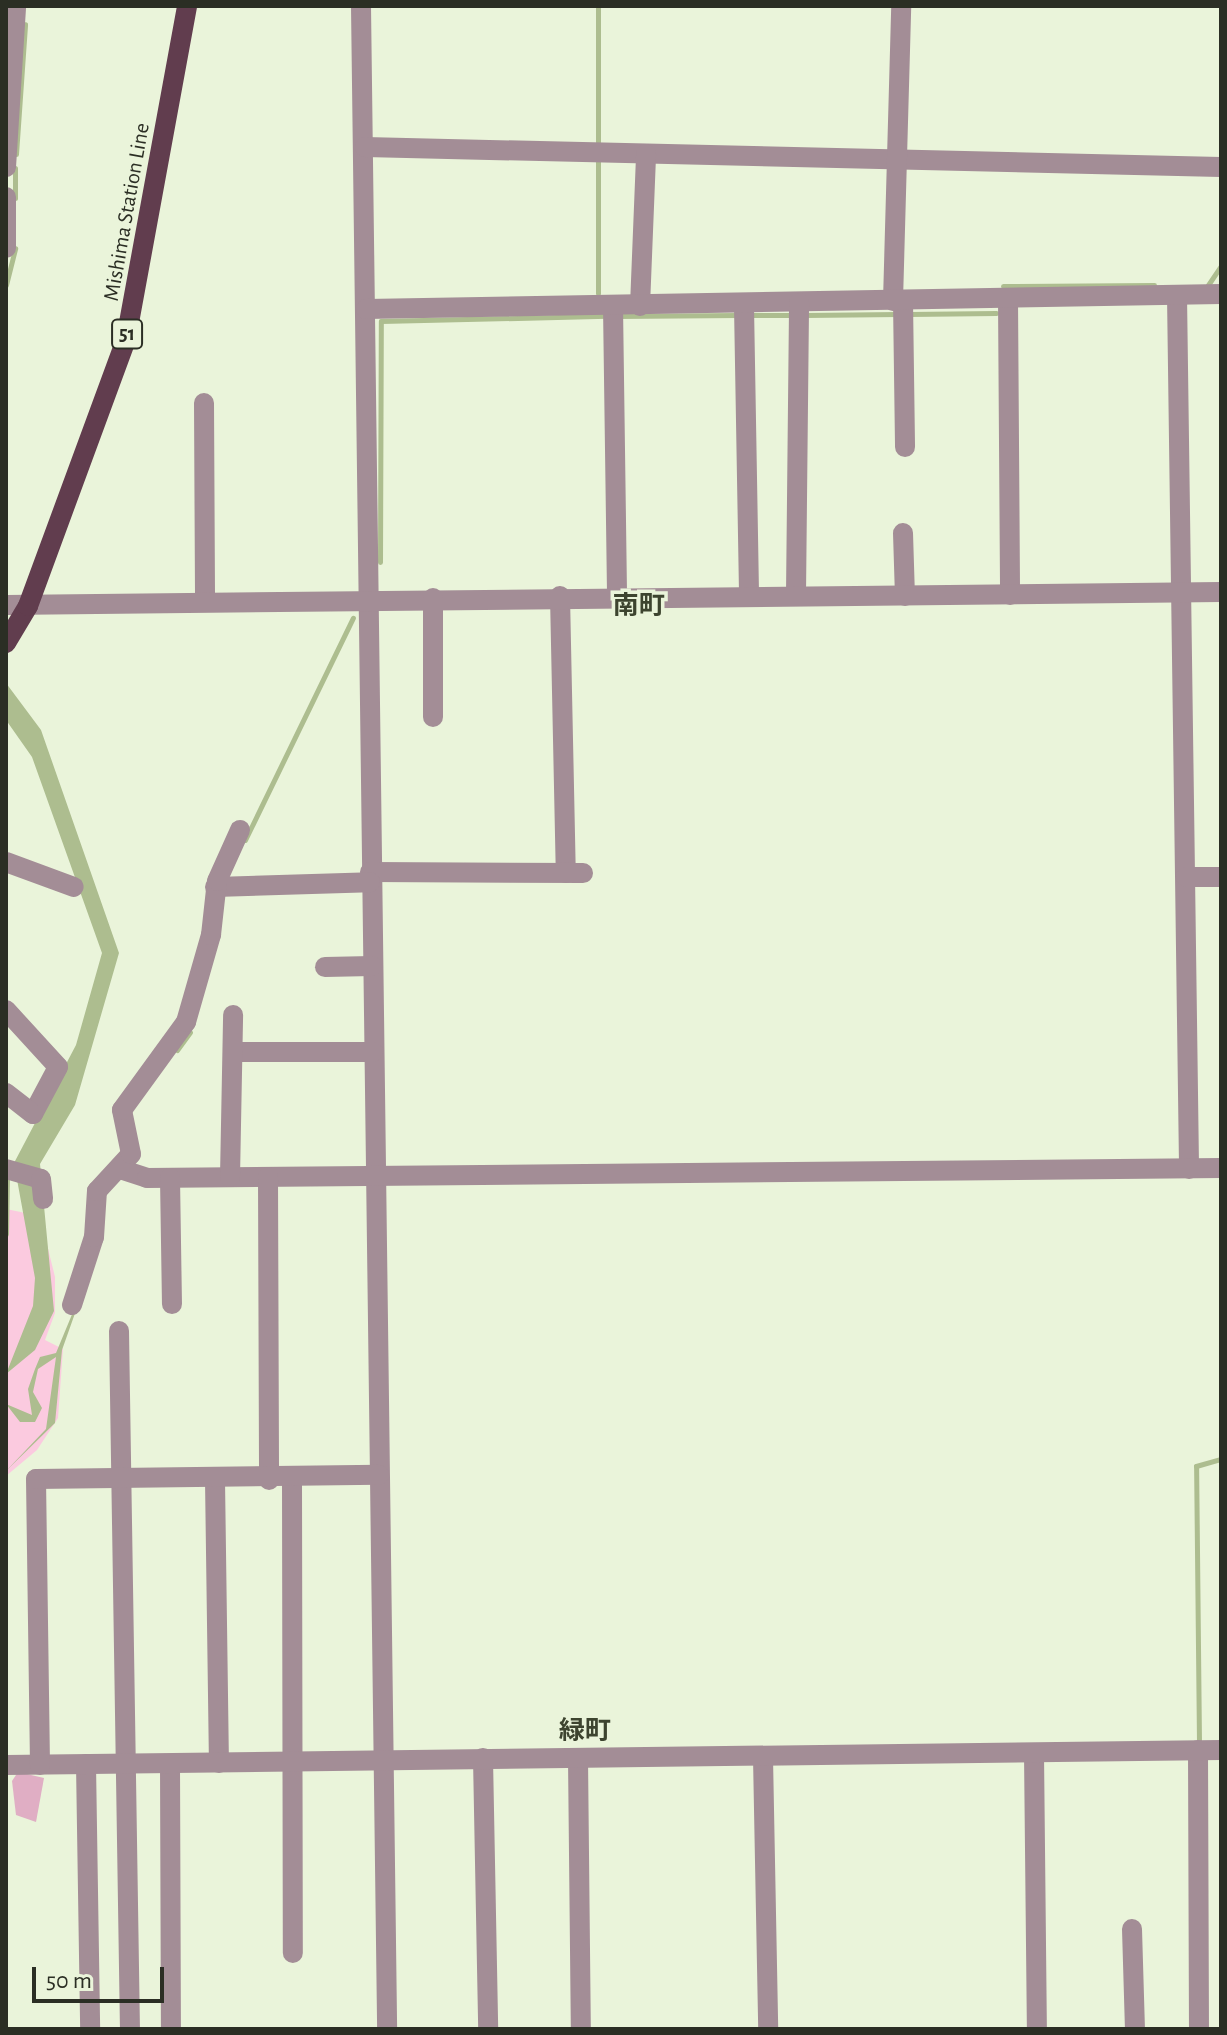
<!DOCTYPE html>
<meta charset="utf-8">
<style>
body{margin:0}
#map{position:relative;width:1227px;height:2035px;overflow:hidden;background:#eaf4da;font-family:"Alegreya Sans","Noto Sans JP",sans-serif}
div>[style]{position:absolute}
.green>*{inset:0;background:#fbcadf}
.forest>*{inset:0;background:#e0aec4}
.water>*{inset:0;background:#adbd8f}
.stream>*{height:5px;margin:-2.5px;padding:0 2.5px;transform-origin:2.5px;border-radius:2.5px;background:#adbd8f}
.minor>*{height:20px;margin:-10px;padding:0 10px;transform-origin:10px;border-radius:10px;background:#a38d96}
.major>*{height:20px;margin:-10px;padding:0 10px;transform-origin:10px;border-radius:10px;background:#613d4e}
span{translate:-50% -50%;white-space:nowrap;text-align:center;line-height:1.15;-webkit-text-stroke:7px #eaf4da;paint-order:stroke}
.shield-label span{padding:2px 6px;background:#eaf4da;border:2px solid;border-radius:6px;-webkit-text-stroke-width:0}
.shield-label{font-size:20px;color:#2b2e24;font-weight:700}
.street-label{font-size:22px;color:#2b2e24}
.quarter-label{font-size:26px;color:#3d442f;font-weight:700}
.frame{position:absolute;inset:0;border:8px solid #2b2e24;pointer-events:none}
.scale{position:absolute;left:32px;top:1967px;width:132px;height:36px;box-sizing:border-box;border:4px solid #2b2e24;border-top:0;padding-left:10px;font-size:24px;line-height:28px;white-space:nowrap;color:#2b2e24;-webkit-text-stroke:6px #eaf4da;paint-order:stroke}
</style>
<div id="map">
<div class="green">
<i style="clip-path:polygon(6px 1209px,40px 1216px,55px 1277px,55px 1313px,45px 1340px,63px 1349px,58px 1418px,37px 1450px,6px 1476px)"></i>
</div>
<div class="forest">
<i style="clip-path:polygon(18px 1772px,44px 1778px,36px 1822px,16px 1815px,12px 1781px)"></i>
</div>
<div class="water">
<i style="clip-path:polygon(6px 683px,41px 730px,119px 953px,75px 1105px,40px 1164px,54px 1311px,35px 1350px,6px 1374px,33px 1306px,35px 1278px,14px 1163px,76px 1045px,102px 953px,32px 757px,6px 720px)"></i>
<i style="clip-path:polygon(90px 1271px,62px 1350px,55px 1423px,6px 1471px,46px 1429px,56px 1357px,38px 1369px,33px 1392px,42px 1408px,35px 1422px,20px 1422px,6px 1404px,32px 1415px,28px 1389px,35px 1369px,40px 1357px,56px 1353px)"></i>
</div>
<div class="stream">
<i style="left:598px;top:6px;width:139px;rotate:90deg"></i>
<i style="left:16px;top:154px;width:130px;rotate:-86deg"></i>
<i style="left:15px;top:168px;width:30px;rotate:90deg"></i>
<i style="left:6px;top:285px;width:38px;rotate:-76deg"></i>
<i style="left:1208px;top:285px;width:23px;rotate:-56deg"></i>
<i style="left:1003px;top:286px;width:151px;rotate:-0.4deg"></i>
<i style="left:598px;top:293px;width:131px;rotate:-90deg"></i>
<i style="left:909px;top:314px;width:87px;rotate:-0.7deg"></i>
<i style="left:749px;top:315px;width:46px"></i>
<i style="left:805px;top:315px;width:94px;rotate:-0.6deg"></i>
<i style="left:617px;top:316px;width:122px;rotate:-0.5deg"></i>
<i style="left:380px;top:562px;width:241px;rotate:-89.8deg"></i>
<i style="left:381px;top:321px;width:226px;rotate:-1.3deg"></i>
<i style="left:245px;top:840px;width:247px;rotate:-64.1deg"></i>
<i style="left:177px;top:1050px;width:22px;rotate:-54deg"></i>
<i style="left:6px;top:1234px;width:59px;rotate:-89deg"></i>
<i style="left:1199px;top:1742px;width:276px;rotate:-90.6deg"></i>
<i style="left:1196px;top:1466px;width:26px;rotate:-16deg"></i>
</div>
<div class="minor">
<i style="left:361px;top:6px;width:2023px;rotate:89.26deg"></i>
<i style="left:365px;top:147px;width:856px;rotate:1.34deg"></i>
<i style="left:6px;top:167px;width:161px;rotate:-86.4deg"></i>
<i style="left:6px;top:197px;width:51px;rotate:90deg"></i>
<i style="left:1177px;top:295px;width:874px;rotate:89.21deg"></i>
<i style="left:1008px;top:299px;width:296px;rotate:89.6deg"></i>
<i style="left:893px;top:301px;width:295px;rotate:-88.4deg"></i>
<i style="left:903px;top:301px;width:146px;rotate:89.2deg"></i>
<i style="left:613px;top:306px;width:290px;rotate:89.2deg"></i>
<i style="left:640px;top:306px;width:152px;rotate:-87.7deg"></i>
<i style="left:744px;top:306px;width:289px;rotate:89deg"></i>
<i style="left:366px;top:309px;width:855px;rotate:-1.01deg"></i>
<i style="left:204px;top:403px;width:198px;rotate:89.7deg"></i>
<i style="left:903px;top:533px;width:63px;rotate:88.2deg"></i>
<i style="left:796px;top:595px;width:292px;rotate:-89.4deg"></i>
<i style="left:560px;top:596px;width:277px;rotate:88.8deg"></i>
<i style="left:6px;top:605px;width:1215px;rotate:-0.61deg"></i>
<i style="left:433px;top:717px;width:119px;rotate:-90deg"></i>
<i style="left:6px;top:862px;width:72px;rotate:20.2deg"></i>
<i style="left:370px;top:872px;width:213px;rotate:0.3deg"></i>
<i style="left:1186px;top:877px;width:35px"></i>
<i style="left:215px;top:887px;width:155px;rotate:-1.8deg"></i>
<i style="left:325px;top:967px;width:47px;rotate:-1.2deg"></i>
<i style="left:6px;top:1010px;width:77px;rotate:47.6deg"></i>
<i style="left:58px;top:1067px;width:53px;rotate:118deg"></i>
<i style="left:33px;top:1114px;width:34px;rotate:-142deg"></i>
<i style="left:233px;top:1052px;width:140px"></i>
<i style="left:6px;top:1169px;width:36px;rotate:16deg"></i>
<i style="left:41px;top:1179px;width:20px;rotate:84deg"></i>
<i style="left:123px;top:1170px;width:25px;rotate:18deg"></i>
<i style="left:147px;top:1178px;width:1074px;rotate:-0.53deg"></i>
<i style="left:230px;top:1177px;width:162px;rotate:-88.9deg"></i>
<i style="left:268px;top:1177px;width:303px;rotate:89.8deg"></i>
<i style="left:170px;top:1178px;width:126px;rotate:89.1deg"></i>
<i style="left:72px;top:1305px;width:71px;rotate:-72.1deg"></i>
<i style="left:94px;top:1237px;width:46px;rotate:-86.3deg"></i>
<i style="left:97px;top:1191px;width:50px;rotate:-47.4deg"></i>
<i style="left:131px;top:1154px;width:45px;rotate:-101.6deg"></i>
<i style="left:122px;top:1110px;width:109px;rotate:-54deg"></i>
<i style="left:186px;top:1022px;width:91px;rotate:-74deg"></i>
<i style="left:211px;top:935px;width:54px;rotate:-83.7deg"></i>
<i style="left:217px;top:881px;width:56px;rotate:-65.7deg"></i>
<i style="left:119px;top:1331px;width:698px;rotate:89.1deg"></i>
<i style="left:215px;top:1480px;width:283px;rotate:89.2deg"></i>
<i style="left:292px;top:1480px;width:473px;rotate:89.9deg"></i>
<i style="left:1198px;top:1750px;width:279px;rotate:89.8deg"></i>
<i style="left:1034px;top:1753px;width:276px;rotate:89.4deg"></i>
<i style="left:763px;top:1757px;width:272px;rotate:88.9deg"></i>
<i style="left:483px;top:1758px;width:271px;rotate:88.9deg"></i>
<i style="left:578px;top:1758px;width:271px;rotate:89.4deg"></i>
<i style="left:86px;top:1764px;width:265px;rotate:89.1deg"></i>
<i style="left:170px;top:1764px;width:265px;rotate:89.8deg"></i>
<i style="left:6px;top:1765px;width:1215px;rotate:-0.71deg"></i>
<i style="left:40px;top:1765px;width:286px;rotate:-90.8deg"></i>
<i style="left:36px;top:1479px;width:343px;rotate:-0.7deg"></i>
<i style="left:1132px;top:1929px;width:100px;rotate:88.3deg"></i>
</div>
<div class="major">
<i style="left:6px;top:643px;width:43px;rotate:-59.3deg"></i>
<i style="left:28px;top:606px;width:284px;rotate:-69.8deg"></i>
<i style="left:126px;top:339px;width:339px;rotate:-79.6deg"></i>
</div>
<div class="shield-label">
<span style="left:127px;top:334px">51</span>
</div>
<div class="street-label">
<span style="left:127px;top:212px;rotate:-80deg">Mishima Station Line</span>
</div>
<div class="quarter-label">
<span style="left:639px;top:607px">南町</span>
<span style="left:585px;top:1732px">緑町</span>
</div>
<div class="frame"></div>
<div class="scale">50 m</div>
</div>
